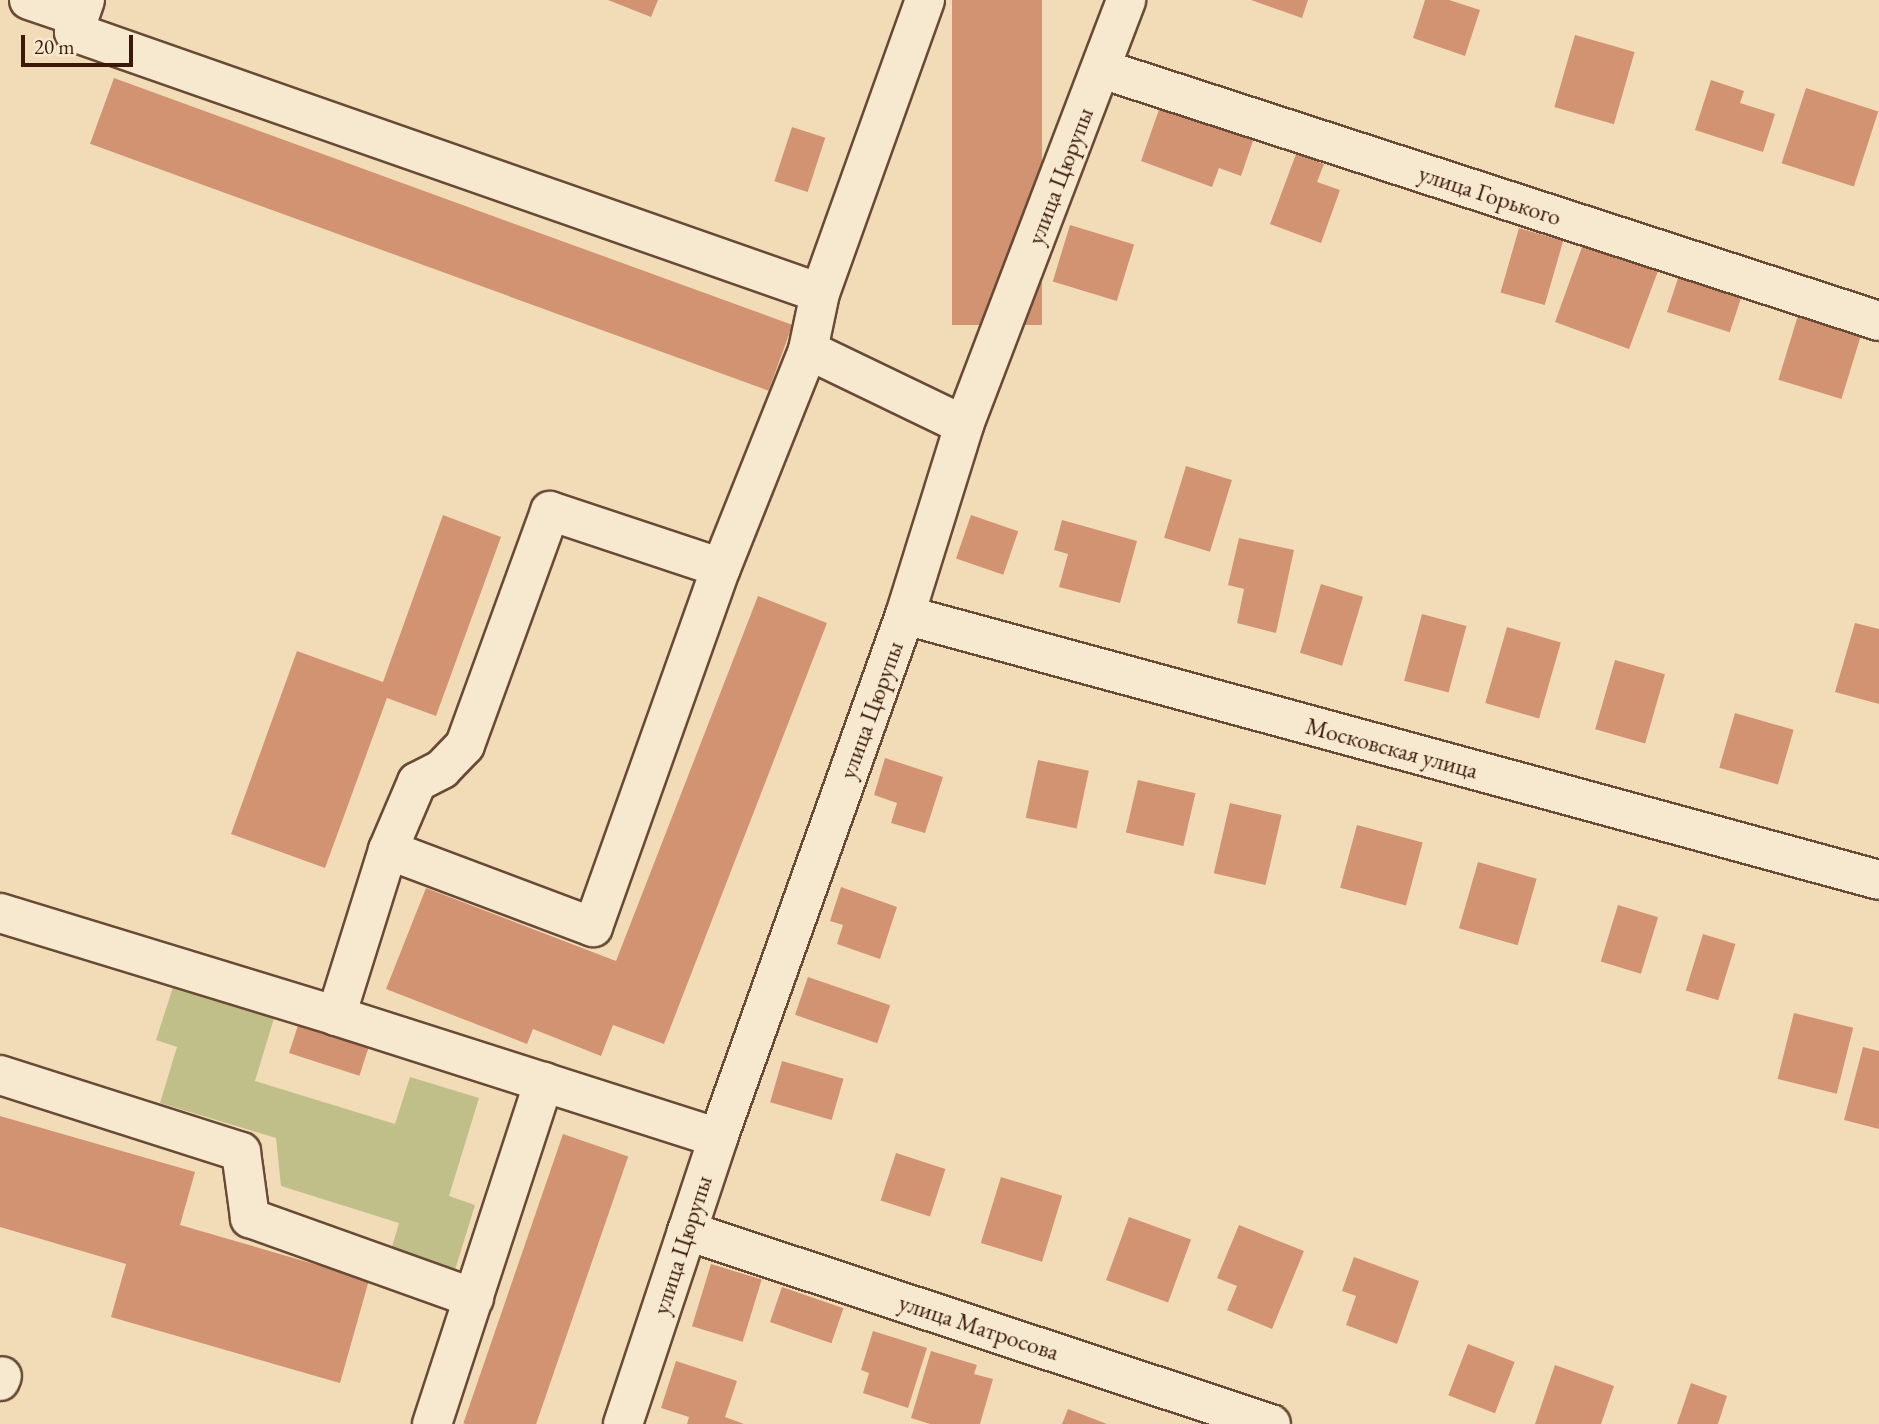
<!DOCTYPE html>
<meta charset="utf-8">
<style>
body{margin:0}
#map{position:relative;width:1879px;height:1424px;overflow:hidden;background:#f2dcb7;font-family:"EB Garamond",serif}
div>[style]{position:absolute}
.green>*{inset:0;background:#c0bf8a}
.building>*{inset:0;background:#d29373;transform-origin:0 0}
.roads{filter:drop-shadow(2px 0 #694a35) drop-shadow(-2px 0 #694a35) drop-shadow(0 2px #694a35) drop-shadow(0 -2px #694a35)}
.minor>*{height:38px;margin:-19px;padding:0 19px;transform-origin:19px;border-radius:19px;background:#f7e8d0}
span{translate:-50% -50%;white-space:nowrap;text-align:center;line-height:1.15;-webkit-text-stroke:5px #f7e8d0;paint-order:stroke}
.street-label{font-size:24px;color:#3b190a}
.scale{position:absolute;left:21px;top:35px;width:112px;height:32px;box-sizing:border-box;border:4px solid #3b190a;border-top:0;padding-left:9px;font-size:21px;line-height:24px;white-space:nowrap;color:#3b190a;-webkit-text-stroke:5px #f7e8d0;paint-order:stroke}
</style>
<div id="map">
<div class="green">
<i style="clip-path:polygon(174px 984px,275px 1015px,255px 1081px,395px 1124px,410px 1077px,479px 1098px,449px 1196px,475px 1205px,455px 1270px,391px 1250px,399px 1223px,281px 1186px,276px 1138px,160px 1103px,177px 1047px,156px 1040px)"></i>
</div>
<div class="building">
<i style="clip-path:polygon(608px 0,658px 0,651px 17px)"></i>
<i style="left:952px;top:0;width:90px;height:325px"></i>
<i style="clip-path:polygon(1251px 0,1308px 0,1302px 18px)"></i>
<i style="clip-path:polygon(1425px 0,1449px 0,1480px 10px,1465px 56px,1413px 38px)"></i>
<i style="left:1575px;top:35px;width:62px;height:75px;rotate:16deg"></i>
<i style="left:114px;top:78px;width:722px;height:70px;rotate:20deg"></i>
<i style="clip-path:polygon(1711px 80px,1744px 91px,1740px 103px,1775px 114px,1763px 152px,1695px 130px)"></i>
<i style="left:1806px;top:88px;width:76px;height:79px;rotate:18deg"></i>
<i style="clip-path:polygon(1163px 98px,1256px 132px,1241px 176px,1219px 168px,1212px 187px,1141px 161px)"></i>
<i style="left:792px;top:127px;width:35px;height:57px;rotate:18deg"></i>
<i style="clip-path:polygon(1296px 154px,1324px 164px,1317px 182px,1340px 190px,1321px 243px,1270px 224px)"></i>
<i style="left:1070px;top:225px;width:67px;height:59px;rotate:17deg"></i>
<i style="left:1519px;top:228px;width:46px;height:67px;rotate:16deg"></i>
<i style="clip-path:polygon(1586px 236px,1629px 252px,1626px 259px,1658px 271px,1629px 349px,1555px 322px)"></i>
<i style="left:1680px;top:272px;width:66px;height:42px;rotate:18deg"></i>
<i style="left:1800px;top:309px;width:66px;height:74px;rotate:17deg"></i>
<i style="left:1186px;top:466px;width:48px;height:75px;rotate:17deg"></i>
<i style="clip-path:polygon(443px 515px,501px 537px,436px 716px,387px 698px,325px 868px,231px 834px,297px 651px,383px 682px)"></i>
<i style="left:971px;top:515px;width:50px;height:46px;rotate:19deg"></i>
<i style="clip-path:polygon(1062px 520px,1137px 541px,1120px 603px,1059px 587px,1068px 554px,1054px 550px)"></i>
<i style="clip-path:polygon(1239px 538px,1294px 550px,1276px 633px,1237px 623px,1244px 589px,1228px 585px)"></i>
<i style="left:1321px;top:584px;width:44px;height:72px;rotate:17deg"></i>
<i style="clip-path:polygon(758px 596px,827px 623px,664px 1044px,613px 1025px,601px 1056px,533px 1029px,527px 1044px,386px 989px,426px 888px,616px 961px)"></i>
<i style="left:1422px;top:614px;width:46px;height:69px;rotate:15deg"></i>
<i style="clip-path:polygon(1855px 623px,1879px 629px,1879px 704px,1835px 692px)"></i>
<i style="left:1507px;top:627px;width:56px;height:79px;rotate:16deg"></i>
<i style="left:1615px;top:660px;width:52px;height:72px;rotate:16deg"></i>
<i style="left:1735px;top:713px;width:61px;height:57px;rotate:16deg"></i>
<i style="clip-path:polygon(885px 758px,943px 777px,925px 833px,891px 823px,897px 803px,874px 795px)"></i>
<i style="left:1038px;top:760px;width:52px;height:59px;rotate:12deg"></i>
<i style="left:1138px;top:780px;width:59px;height:54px;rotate:13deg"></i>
<i style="left:1230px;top:803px;width:53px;height:72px;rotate:13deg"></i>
<i style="left:1357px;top:825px;width:68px;height:65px;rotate:15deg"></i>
<i style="left:1478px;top:862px;width:61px;height:69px;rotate:16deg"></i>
<i style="clip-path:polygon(841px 887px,897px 907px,880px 959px,837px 944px,843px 925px,830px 921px)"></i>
<i style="left:1618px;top:905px;width:42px;height:59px;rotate:17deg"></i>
<i style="left:1703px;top:934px;width:34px;height:59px;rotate:17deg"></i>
<i style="left:808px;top:977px;width:87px;height:40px;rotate:19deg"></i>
<i style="left:302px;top:1013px;width:74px;height:42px;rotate:18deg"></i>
<i style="left:1794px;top:1013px;width:61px;height:68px;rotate:14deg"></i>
<i style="clip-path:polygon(1863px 1047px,1879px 1051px,1879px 1129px,1844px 1120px)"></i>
<i style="left:782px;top:1061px;width:64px;height:43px;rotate:16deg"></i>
<i style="clip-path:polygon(0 1116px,195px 1172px,180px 1225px,369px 1280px,340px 1383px,111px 1317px,126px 1264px,0 1227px)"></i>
<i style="left:563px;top:1134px;width:69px;height:306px;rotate:19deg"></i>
<i style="left:896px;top:1153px;width:52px;height:50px;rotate:18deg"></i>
<i style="left:1001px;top:1177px;width:64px;height:69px;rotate:17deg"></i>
<i style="left:1129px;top:1217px;width:66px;height:67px;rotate:20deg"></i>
<i style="clip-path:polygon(1239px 1225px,1304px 1251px,1272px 1329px,1227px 1310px,1237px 1286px,1217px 1278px)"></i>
<i style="clip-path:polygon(1354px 1257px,1419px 1281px,1397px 1344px,1346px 1325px,1356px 1296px,1342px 1291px)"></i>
<i style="left:711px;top:1264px;width:53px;height:65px;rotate:17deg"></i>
<i style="left:782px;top:1287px;width:65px;height:37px;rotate:19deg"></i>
<i style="clip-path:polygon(873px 1331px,927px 1348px,908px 1408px,863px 1393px,869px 1373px,861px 1370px)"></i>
<i style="left:1468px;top:1344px;width:50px;height:55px;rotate:21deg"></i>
<i style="clip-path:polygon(931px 1351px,977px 1365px,974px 1374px,993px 1379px,980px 1424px,930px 1424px,911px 1418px)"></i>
<i style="clip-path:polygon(676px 1361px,737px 1381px,725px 1417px,744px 1424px,687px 1424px,689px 1417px,661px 1408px)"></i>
<i style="clip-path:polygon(1555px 1365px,1614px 1386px,1601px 1424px,1535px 1424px)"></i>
<i style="clip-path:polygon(1691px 1383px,1727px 1396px,1718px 1424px,1677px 1424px)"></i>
<i style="clip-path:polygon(1068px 1409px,1107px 1424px,1062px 1424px)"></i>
</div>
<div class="roads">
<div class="minor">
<i style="left:29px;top:0;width:53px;rotate:18.8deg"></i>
<i style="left:85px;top:0;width:34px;rotate:109deg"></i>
<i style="left:74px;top:32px;width:790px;rotate:19.28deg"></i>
<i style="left:925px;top:0;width:311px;rotate:109.7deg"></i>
<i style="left:820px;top:293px;width:58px;rotate:101.9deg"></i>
<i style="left:808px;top:350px;width:173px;rotate:25.7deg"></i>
<i style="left:1102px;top:69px;width:817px;rotate:17.97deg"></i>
<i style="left:905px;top:615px;width:1009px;rotate:15.22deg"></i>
<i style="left:388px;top:850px;width:219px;rotate:20.6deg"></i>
<i style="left:593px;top:927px;width:381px;rotate:-70.4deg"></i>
<i style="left:721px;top:568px;width:235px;rotate:-68.2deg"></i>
<i style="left:0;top:913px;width:351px;rotate:17deg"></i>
<i style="left:336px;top:1016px;width:401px;rotate:17.7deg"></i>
<i style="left:336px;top:1016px;width:174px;rotate:-72.6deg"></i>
<i style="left:388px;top:850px;width:74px;rotate:-66.9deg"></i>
<i style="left:417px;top:782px;width:28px;rotate:-27deg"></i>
<i style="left:442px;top:769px;width:33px;rotate:-46deg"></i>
<i style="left:465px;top:745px;width:249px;rotate:-70deg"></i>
<i style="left:550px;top:511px;width:180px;rotate:18.4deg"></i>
<i style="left:0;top:1075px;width:253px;rotate:17.7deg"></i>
<i style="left:241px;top:1152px;width:67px;rotate:82.2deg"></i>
<i style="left:250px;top:1218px;width:238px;rotate:19.7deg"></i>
<i style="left:687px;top:1231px;width:615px;rotate:18.29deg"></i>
<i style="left:0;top:1381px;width:5px;rotate:-68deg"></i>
<i style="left:432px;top:1424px;width:360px;rotate:-71.9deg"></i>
<i style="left:623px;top:1424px;width:301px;rotate:-71.6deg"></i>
<i style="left:718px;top:1138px;width:555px;rotate:-70.33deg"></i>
<i style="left:905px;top:615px;width:199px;rotate:-72.7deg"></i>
<i style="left:964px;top:425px;width:455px;rotate:-69.1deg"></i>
</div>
</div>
<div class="street-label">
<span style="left:1060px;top:176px;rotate:-69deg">улица Цюрупы</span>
<span style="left:1490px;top:195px;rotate:18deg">улица Горького</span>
<span style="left:871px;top:710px;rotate:-70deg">улица Цюрупы</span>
<span style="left:1392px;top:748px;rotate:15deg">Московская улица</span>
<span style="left:682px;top:1245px;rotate:-72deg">улица Цюрупы</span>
<span style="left:979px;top:1327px;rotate:18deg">улица Матросова</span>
</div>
<div class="scale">20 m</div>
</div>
